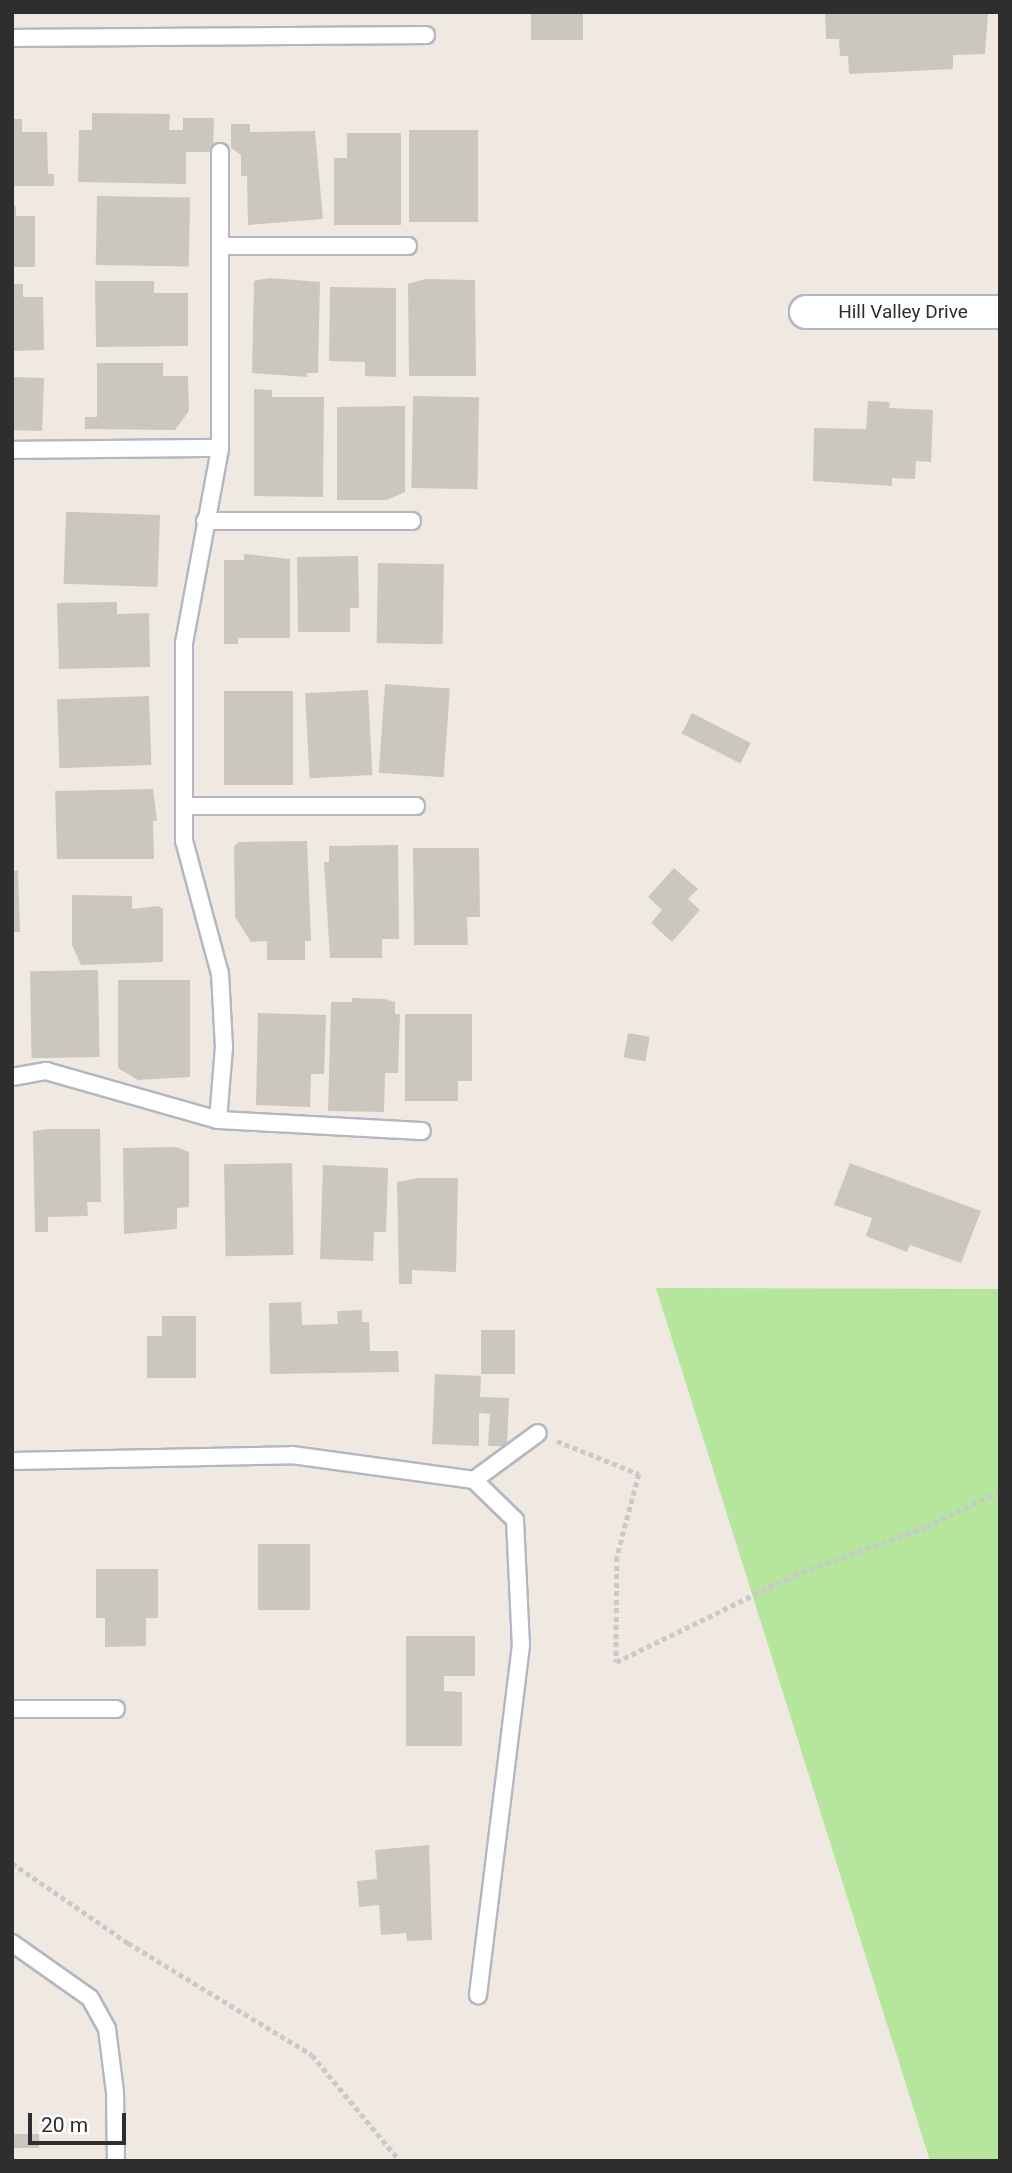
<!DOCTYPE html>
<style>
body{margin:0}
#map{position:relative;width:1012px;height:2173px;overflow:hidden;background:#efe9e1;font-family:Roboto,sans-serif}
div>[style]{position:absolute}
.green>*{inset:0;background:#b6e59e}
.building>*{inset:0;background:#cbc7bf;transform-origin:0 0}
.path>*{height:4.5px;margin-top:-2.25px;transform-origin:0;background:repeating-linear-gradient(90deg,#c9c9c9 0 5px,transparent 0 8.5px)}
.roads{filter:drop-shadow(2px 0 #b4b7c1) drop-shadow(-2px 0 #b4b7c1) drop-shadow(0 2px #b4b7c1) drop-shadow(0 -2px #b4b7c1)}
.lane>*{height:16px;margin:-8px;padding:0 8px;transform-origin:8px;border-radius:8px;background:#fff}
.street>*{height:32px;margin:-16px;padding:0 16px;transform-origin:16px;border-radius:16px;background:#fff}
span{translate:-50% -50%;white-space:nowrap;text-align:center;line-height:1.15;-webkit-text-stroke:7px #fff;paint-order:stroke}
.street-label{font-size:19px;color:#2e2e2e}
.frame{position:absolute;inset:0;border:14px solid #2e2e2e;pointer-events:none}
.scale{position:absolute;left:28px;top:2113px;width:98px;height:32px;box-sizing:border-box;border:4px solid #2e2e2e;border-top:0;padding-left:9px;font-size:21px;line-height:24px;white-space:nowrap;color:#2e2e2e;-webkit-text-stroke:5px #fff;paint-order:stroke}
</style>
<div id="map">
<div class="green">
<i style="clip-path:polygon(656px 1288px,1000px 1289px,1000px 2161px,930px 2161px)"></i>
</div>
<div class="building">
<i style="left:531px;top:12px;width:52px;height:28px"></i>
<i style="clip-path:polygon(825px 12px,988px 12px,985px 54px,953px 55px,953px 69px,849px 74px,848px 56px,840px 56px,839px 39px,826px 39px)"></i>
<i style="clip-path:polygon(92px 113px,170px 114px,169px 130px,183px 130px,183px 118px,214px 118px,213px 152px,186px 152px,186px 184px,78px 182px,79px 130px,92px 130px)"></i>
<i style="clip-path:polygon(12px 119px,22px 119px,22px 132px,47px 132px,48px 174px,54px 174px,54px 186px,12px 186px)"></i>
<i style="clip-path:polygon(231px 124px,250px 124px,250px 132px,315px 131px,323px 219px,248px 225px,247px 176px,241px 176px,241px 155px,231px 148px)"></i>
<i style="left:409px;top:130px;width:69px;height:92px"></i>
<i style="clip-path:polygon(347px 133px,401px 133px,401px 225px,334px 225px,334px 158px,347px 158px)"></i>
<i style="left:97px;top:196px;width:93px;height:69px;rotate:1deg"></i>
<i style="clip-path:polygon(12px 206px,16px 206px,16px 216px,35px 216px,35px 267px,12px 267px)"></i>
<i style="clip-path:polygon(269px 278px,320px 282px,318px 373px,307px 373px,307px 377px,252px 373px,254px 281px)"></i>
<i style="clip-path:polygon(425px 279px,475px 280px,476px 376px,409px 376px,408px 284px)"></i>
<i style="clip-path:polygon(95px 281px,154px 281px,154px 293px,188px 293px,188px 346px,96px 347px)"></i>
<i style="clip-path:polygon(12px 284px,23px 284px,23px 297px,43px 297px,44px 350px,12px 351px)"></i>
<i style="clip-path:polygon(330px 287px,396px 288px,396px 377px,365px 376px,365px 362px,329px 361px)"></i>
<i style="clip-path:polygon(97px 363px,163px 363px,163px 376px,188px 376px,189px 411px,175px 430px,85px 429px,85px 417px,97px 417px)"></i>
<i style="left:12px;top:377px;width:32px;height:53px;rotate:2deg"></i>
<i style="clip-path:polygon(254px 389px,272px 390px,272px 397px,324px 397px,323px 497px,254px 496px)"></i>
<i style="left:413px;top:396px;width:66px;height:92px;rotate:1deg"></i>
<i style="clip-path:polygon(868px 401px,890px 402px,889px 408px,933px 410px,931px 462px,916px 461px,915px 479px,892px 478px,892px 486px,813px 481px,814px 428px,866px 429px)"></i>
<i style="clip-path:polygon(405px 406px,405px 492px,387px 500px,337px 500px,337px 407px)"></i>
<i style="left:160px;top:515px;width:72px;height:94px;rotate:92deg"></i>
<i style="clip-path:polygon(244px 554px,290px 559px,290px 638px,238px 638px,238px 644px,224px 644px,224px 560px,244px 560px)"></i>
<i style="clip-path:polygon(358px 556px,359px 608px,350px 608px,350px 632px,298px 632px,297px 557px)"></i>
<i style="left:378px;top:563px;width:66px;height:80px;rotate:1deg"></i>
<i style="clip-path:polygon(117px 602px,117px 614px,149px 613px,150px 667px,59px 669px,57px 603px)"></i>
<i style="left:385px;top:684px;width:65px;height:89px;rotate:4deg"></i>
<i style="left:368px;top:690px;width:85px;height:63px;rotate:87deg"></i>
<i style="left:224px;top:691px;width:69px;height:94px"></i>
<i style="left:149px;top:696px;width:69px;height:92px;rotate:88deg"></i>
<i style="left:692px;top:713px;width:66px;height:23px;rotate:27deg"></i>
<i style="clip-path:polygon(153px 789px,157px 821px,153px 821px,154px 859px,57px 859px,55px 791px)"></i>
<i style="clip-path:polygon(307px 841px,311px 941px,305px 941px,305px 960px,267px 960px,267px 941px,251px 942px,235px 917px,234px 846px,239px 842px)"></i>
<i style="clip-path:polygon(398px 845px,399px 939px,382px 939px,382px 958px,330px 958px,324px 862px,329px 862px,329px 846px)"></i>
<i style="clip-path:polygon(413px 848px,479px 848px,480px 917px,467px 917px,468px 945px,414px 945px)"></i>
<i style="clip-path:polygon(674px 868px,698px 889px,688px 899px,700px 910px,672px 942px,651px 923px,662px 910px,648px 897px)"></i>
<i style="clip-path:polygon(18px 870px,20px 932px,12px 932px,12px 871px)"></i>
<i style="clip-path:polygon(72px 895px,132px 896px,132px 909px,159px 906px,163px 909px,163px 962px,81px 965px,72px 945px)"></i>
<i style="left:98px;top:970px;width:87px;height:68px;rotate:89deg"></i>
<i style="clip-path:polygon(118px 980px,190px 980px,190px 1077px,138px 1080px,118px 1068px)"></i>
<i style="clip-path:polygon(352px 998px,384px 999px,395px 1002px,395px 1014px,400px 1014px,398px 1073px,385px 1073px,384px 1112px,328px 1111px,331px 1002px,352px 1002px)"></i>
<i style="clip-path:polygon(258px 1013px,326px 1015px,324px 1074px,311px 1074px,310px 1107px,256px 1105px)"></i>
<i style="clip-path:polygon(405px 1014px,472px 1014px,472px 1081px,458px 1081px,458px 1101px,405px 1101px)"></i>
<i style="left:628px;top:1033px;width:22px;height:25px;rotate:10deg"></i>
<i style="clip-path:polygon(49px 1129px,100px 1129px,101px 1202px,87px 1202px,88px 1216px,48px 1217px,48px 1232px,35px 1232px,33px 1131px)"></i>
<i style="clip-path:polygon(176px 1147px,189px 1152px,189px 1207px,177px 1208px,177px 1229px,124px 1234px,123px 1148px)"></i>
<i style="left:292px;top:1163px;width:92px;height:68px;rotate:89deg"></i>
<i style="clip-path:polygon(850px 1163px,981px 1211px,961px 1263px,910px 1245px,907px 1252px,866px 1236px,872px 1218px,834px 1205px)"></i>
<i style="clip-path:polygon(323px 1165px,388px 1168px,386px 1232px,374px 1232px,373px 1261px,320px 1259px)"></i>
<i style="clip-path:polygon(418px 1178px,458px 1178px,456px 1272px,412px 1270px,412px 1284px,399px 1284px,397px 1182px)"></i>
<i style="clip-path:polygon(301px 1302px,302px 1325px,338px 1324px,337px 1311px,362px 1310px,362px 1322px,369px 1322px,370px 1351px,398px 1351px,399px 1372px,270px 1374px,269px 1303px)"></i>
<i style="clip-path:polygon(162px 1316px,196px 1316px,196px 1378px,147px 1378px,147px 1336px,162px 1336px)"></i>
<i style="left:481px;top:1330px;width:34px;height:44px"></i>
<i style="clip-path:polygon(435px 1374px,481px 1376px,480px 1397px,509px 1398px,507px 1446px,488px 1446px,490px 1414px,479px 1413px,479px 1446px,432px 1444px)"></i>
<i style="left:258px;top:1544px;width:52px;height:66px"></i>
<i style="clip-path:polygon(96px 1569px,158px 1569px,158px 1618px,146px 1618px,146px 1646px,105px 1647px,105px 1618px,96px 1618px)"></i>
<i style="clip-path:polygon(406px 1636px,475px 1636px,475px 1676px,444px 1676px,444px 1691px,462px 1692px,462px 1746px,406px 1746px)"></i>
<i style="clip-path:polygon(429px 1845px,432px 1940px,407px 1941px,406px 1933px,381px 1935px,379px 1905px,359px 1907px,357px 1881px,377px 1879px,375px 1850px)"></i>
<i style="left:39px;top:2134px;width:14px;height:25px;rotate:90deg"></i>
</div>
<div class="path">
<i style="left:557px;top:1441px;width:88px;rotate:21.9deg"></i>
<i style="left:639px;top:1474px;width:86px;rotate:104.8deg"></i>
<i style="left:617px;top:1557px;width:105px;rotate:90.5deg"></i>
<i style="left:616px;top:1662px;width:198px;rotate:-26deg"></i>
<i style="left:794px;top:1575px;width:140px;rotate:-20deg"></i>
<i style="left:926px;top:1527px;width:82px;rotate:-25.9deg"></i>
<i style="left:12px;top:1863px;width:141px;rotate:34.6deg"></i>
<i style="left:128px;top:1943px;width:215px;rotate:31.3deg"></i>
<i style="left:312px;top:2055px;width:138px;rotate:50.3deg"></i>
</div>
<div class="roads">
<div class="lane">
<i style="left:12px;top:38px;width:414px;rotate:-0.4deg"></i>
<i style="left:220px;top:246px;width:188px"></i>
<i style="left:12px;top:450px;width:208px;rotate:-0.6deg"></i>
<i style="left:205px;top:521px;width:207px"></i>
<i style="left:184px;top:806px;width:232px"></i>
<i style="left:12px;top:1077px;width:35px;rotate:-10deg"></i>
<i style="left:46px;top:1071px;width:179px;rotate:15.9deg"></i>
<i style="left:218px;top:1120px;width:204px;rotate:3.1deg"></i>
<i style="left:218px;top:1120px;width:73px;rotate:-85.3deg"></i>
<i style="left:224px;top:1047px;width:73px;rotate:-93.1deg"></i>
<i style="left:220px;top:974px;width:138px;rotate:-105.1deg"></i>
<i style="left:184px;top:841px;width:198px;rotate:-90deg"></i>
<i style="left:184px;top:643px;width:198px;rotate:-79.5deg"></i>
<i style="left:220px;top:448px;width:296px;rotate:-90deg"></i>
<i style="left:12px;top:1461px;width:280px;rotate:-1.2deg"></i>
<i style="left:292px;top:1455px;width:184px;rotate:7.8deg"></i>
<i style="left:474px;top:1480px;width:79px;rotate:-36.3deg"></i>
<i style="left:474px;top:1480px;width:57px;rotate:44.3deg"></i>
<i style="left:515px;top:1520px;width:125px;rotate:87.3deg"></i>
<i style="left:521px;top:1645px;width:353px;rotate:97deg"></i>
<i style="left:12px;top:1709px;width:104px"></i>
<i style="left:12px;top:1943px;width:95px;rotate:35.2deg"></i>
<i style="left:90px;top:1998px;width:35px;rotate:61deg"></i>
<i style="left:107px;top:2029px;width:64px;rotate:82.8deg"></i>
<i style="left:115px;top:2092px;width:69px;rotate:89.2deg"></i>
</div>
<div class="street">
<i style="left:806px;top:312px;width:194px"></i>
</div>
</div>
<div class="street-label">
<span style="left:903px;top:312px">Hill Valley Drive</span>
</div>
<div class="frame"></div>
<div class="scale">20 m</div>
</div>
